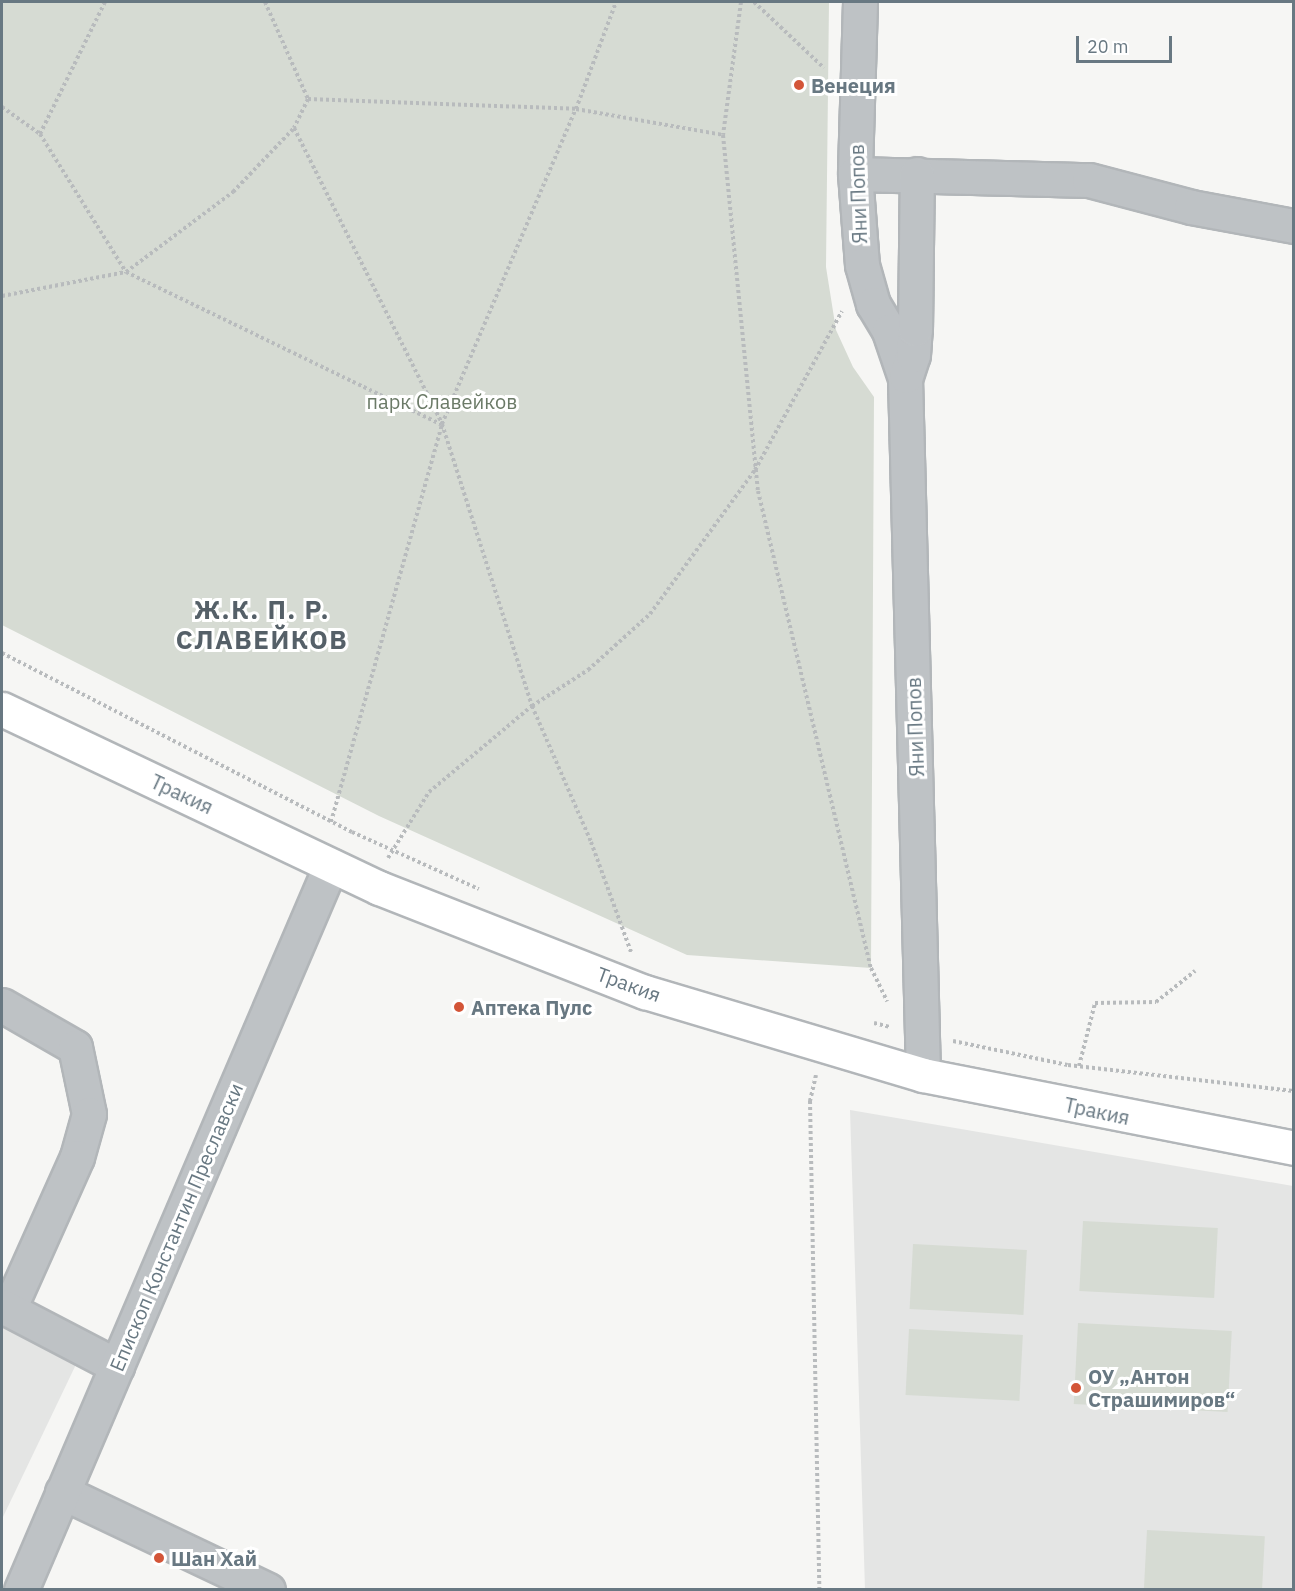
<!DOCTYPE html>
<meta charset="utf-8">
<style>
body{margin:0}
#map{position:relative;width:1295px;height:1591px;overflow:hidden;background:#f6f6f4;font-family:"IBM Plex Sans",sans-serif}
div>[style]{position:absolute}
.built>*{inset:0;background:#e4e5e4}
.green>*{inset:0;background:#d6dbd3;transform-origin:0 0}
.path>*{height:4px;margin-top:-2px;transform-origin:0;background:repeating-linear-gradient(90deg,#b8bbbd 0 3px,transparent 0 6px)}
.roads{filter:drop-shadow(2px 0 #b2b6b9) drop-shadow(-2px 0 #b2b6b9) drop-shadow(0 2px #b2b6b9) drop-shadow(0 -2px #b2b6b9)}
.minor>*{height:33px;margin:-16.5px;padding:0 16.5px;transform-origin:16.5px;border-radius:16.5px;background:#bec2c5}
.major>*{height:33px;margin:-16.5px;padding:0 16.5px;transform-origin:16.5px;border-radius:16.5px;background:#fff}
.dots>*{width:16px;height:16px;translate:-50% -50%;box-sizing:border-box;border:3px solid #fff;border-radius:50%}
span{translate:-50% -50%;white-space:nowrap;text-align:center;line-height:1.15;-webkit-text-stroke:6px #fff;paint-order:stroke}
.poi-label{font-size:20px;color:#687882;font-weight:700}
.left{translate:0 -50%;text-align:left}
.street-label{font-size:20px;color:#687882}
.park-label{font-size:20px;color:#6b7a67}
.district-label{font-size:26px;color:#556068;font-weight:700;letter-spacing:1.5px}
.frame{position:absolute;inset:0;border:3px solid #687882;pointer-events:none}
.scale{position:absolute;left:1076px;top:36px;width:96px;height:27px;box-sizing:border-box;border:3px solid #687882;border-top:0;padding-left:8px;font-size:18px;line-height:21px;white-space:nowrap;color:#687882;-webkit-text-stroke:4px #fff;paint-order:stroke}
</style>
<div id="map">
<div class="built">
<i style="clip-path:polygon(850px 1110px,1293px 1186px,1293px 1589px,865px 1589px)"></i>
<i style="clip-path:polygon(2px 1315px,81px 1354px,2px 1519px)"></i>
</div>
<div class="green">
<i style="clip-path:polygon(2px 2px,829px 2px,826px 267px,836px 330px,853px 367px,874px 397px,871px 968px,687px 955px,379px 816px,2px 625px)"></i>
<i style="left:1083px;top:1221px;width:135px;height:70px;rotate:3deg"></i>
<i style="left:913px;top:1244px;width:114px;height:65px;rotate:3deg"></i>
<i style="left:1078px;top:1323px;width:154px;height:81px;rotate:3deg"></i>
<i style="left:909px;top:1329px;width:114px;height:66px;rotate:3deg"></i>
<i style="left:1147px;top:1530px;width:118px;height:59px;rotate:3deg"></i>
</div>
<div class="path">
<i style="left:265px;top:2px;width:106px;rotate:66.1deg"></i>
<i style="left:308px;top:99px;width:32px;rotate:116deg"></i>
<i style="left:294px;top:128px;width:331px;rotate:63.4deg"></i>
<i style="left:442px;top:424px;width:296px;rotate:72.3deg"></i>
<i style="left:532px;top:706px;width:148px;rotate:66.5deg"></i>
<i style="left:591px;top:842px;width:117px;rotate:70deg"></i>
<i style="left:741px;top:2px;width:134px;rotate:97.7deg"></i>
<i style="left:723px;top:135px;width:358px;rotate:84.4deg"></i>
<i style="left:758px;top:491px;width:490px;rotate:76.7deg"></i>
<i style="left:871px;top:968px;width:37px;rotate:64deg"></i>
<i style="left:754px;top:2px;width:96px;rotate:43.3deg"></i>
<i style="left:308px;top:99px;width:268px;rotate:2.1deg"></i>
<i style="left:576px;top:109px;width:149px;rotate:10deg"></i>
<i style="left:2px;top:107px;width:47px;rotate:35.4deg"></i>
<i style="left:40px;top:134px;width:163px;rotate:58.1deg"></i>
<i style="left:126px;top:272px;width:350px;rotate:25.8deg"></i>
<i style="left:40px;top:134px;width:147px;rotate:-63.8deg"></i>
<i style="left:2px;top:296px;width:126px;rotate:-11deg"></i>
<i style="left:126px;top:272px;width:134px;rotate:-36.8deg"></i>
<i style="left:233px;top:192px;width:88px;rotate:-46.4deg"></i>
<i style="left:2px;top:653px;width:393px;rotate:27.1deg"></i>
<i style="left:352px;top:832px;width:139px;rotate:24.2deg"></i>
<i style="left:331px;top:822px;width:413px;rotate:-74.4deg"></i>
<i style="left:442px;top:424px;width:342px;rotate:-67deg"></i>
<i style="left:576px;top:109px;width:114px;rotate:-69.5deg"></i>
<i style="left:388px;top:858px;width:78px;rotate:-58.2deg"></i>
<i style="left:429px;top:792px;width:134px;rotate:-39.9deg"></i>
<i style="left:532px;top:706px;width:67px;rotate:-32.7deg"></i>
<i style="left:588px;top:670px;width:84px;rotate:-42.1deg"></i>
<i style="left:650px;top:614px;width:178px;rotate:-53.9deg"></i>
<i style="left:755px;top:470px;width:181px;rotate:-61.3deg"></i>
<i style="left:874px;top:1023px;width:16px;rotate:14deg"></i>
<i style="left:953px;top:1041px;width:117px;rotate:11.8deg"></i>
<i style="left:1068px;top:1065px;width:227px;rotate:6.6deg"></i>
<i style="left:1079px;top:1066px;width:65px;rotate:-75.7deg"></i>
<i style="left:1095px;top:1003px;width:61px;rotate:-0.9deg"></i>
<i style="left:1156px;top:1002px;width:50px;rotate:-38.5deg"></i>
<i style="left:816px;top:1075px;width:27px;rotate:103deg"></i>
<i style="left:810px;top:1101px;width:489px;rotate:88.9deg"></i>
</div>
<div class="roads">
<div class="minor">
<i style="left:860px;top:2px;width:172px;rotate:91.7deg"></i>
<i style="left:855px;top:174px;width:91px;rotate:85.6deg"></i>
<i style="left:862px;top:265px;width:41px;rotate:74.2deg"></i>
<i style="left:873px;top:304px;width:31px;rotate:59deg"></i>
<i style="left:889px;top:331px;width:50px;rotate:71.2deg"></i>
<i style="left:905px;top:378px;width:697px;rotate:88.52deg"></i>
<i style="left:855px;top:174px;width:234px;rotate:1.5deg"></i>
<i style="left:1089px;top:180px;width:106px;rotate:14.8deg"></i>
<i style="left:1191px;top:207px;width:105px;rotate:10.5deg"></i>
<i style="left:906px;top:376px;width:22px;rotate:-72deg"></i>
<i style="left:913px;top:355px;width:26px;rotate:-86deg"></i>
<i style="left:915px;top:329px;width:155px;rotate:-89.3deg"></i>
<i style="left:2px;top:1005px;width:84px;rotate:29.9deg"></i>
<i style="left:75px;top:1047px;width:68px;rotate:78.2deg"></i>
<i style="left:89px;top:1114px;width:45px;rotate:105.6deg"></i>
<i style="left:77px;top:1157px;width:167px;rotate:114.1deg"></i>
<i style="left:2px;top:1306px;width:130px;rotate:27.6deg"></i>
<i style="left:62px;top:1492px;width:228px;rotate:25.4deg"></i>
<i style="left:21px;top:1590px;width:788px;rotate:-66.85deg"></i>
</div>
<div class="major">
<i style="left:2px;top:709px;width:417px;rotate:25.4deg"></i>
<i style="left:379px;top:888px;width:286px;rotate:21.4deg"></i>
<i style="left:645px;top:992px;width:290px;rotate:16.6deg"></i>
<i style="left:923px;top:1075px;width:378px;rotate:11.1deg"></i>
</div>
</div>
<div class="dots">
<i style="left:799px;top:85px;background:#d35538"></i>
<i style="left:459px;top:1007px;background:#d35538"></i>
<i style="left:1076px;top:1388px;background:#d35538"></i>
<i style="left:159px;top:1558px;background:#d35538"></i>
</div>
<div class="poi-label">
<span class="left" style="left:811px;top:85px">Венеция</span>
<span class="left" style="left:471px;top:1007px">Аптека Пулс</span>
<span class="left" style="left:1088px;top:1388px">ОУ „Антон<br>Страшимиров“</span>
<span class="left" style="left:171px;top:1558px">Шан Хай</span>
</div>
<div class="street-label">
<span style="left:858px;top:194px;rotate:-92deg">Яни Попов</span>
<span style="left:915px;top:727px;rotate:-92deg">Яни Попов</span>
<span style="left:182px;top:794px;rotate:25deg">Тракия</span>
<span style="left:629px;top:984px;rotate:20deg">Тракия</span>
<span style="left:1097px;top:1111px;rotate:12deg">Тракия</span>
<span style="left:176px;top:1227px;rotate:-67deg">Епископ Константин Преславски</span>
</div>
<div class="park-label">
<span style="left:442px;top:401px">парк Славейков</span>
</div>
<div class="district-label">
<span style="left:262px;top:625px">Ж.К. П. Р.<br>СЛАВЕЙКОВ</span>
</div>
<div class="frame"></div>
<div class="scale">20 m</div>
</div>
